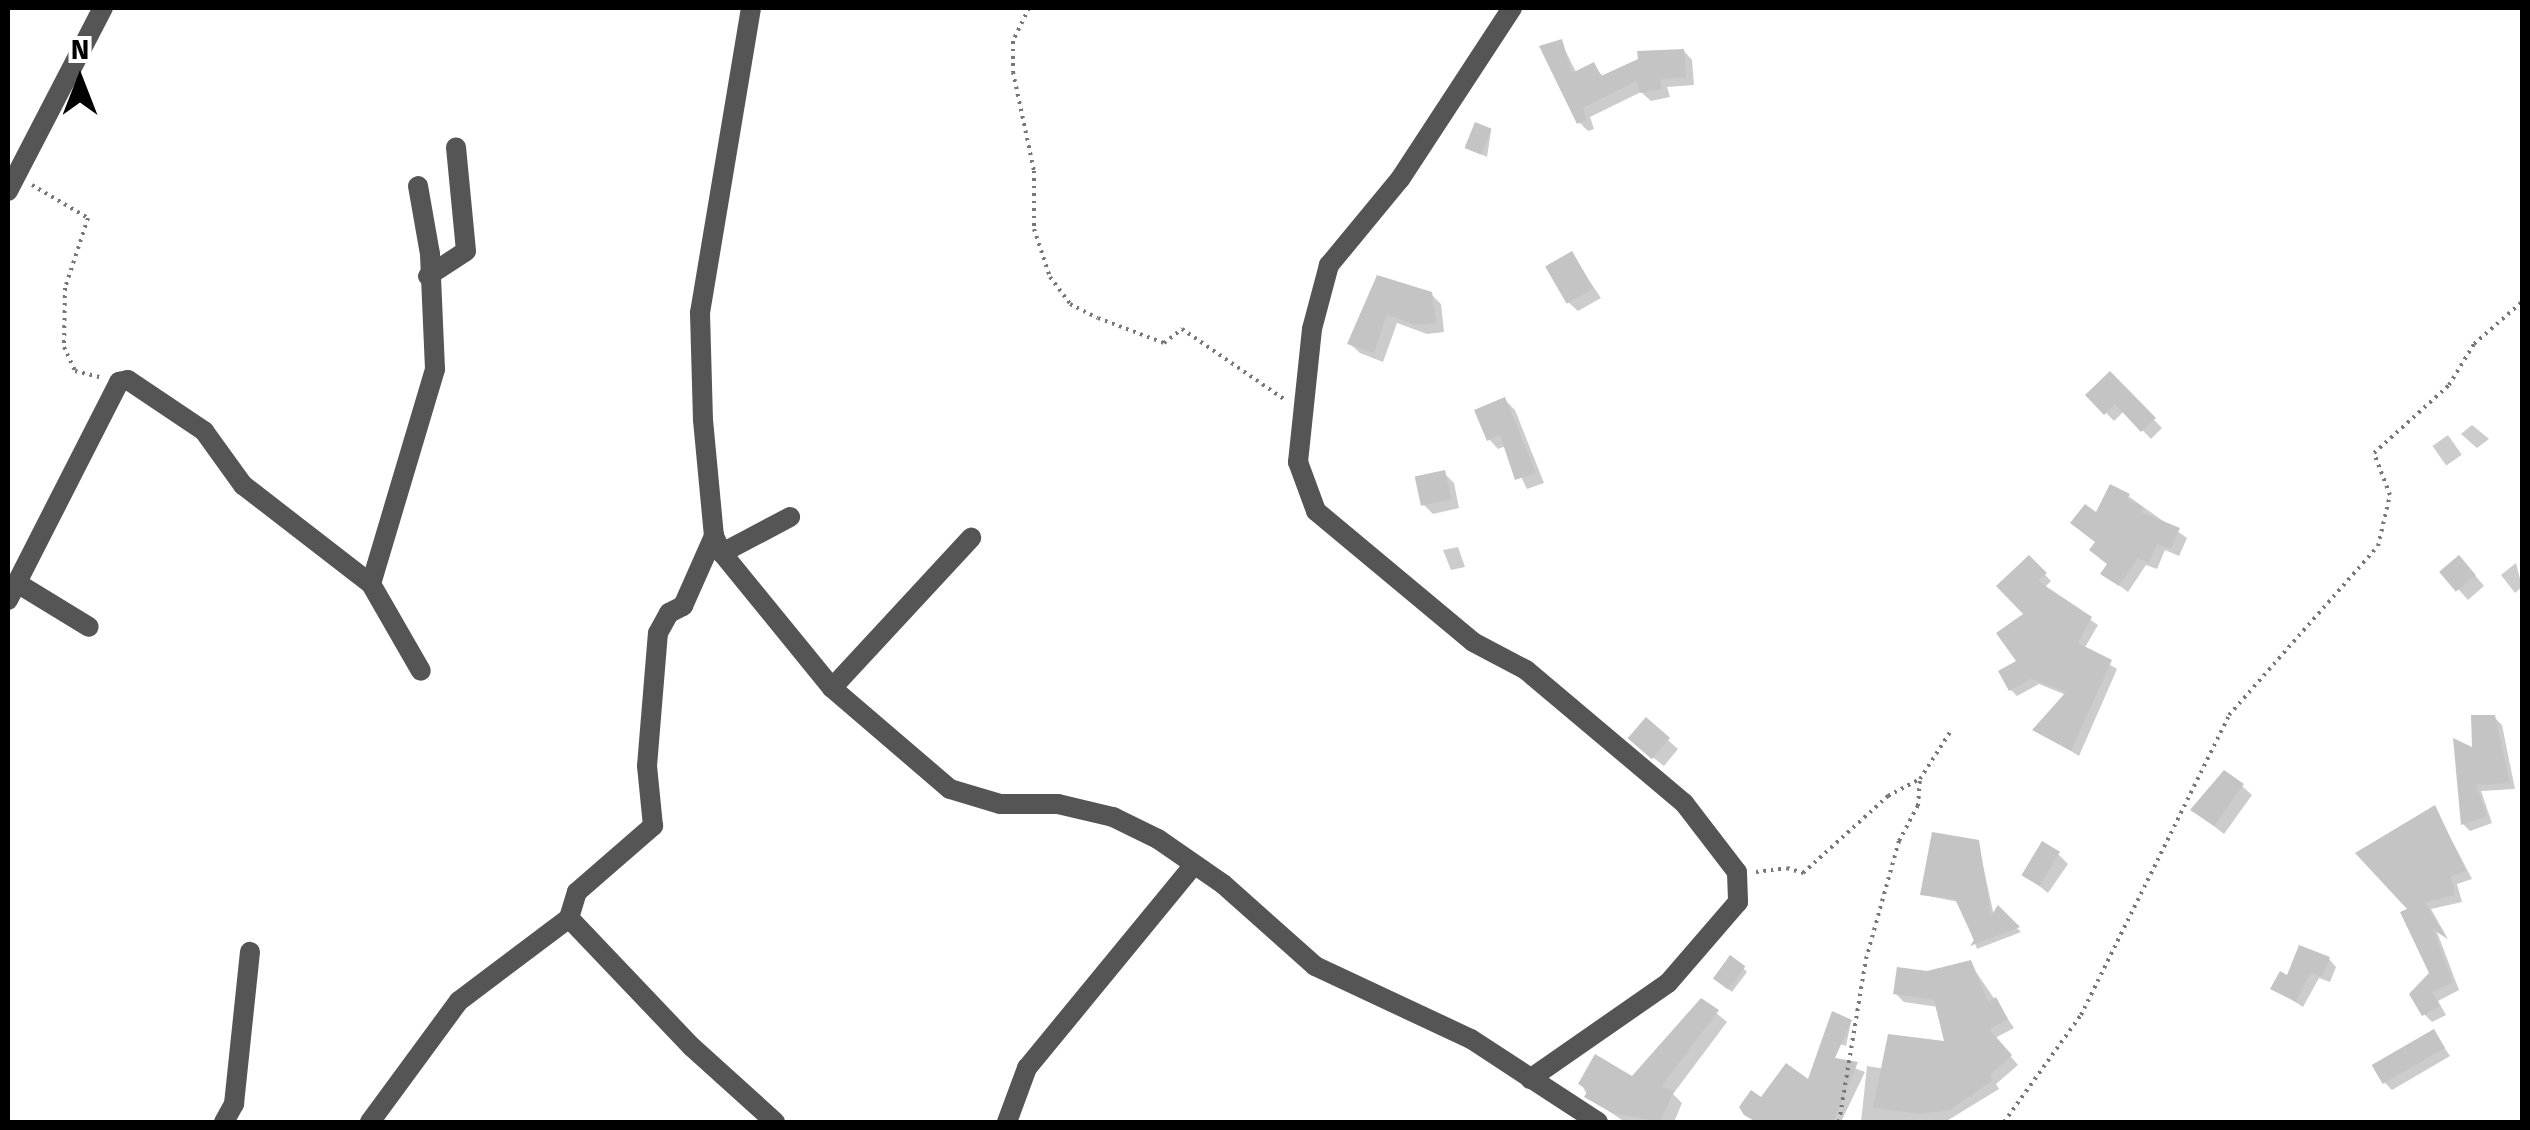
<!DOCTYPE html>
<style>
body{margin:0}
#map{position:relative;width:2530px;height:1130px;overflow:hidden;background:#fff;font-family:"Fira Sans",sans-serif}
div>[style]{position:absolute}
.shadow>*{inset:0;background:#0003;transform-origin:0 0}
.building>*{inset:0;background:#c4c4c4;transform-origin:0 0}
.path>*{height:4px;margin-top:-2px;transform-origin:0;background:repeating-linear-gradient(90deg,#777 0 2.5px,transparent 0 7.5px)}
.minor>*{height:20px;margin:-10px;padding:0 10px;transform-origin:10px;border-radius:10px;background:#555}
span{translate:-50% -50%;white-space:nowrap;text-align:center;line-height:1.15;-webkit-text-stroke:8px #fff;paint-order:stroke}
.frame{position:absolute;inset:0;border:10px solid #000;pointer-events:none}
.north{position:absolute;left:30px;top:30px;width:100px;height:100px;-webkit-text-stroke:8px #fff;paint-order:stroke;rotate:0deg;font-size:28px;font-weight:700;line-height:40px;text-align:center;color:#000}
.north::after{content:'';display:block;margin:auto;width:35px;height:45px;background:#000;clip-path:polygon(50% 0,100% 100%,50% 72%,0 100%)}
</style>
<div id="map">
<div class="shadow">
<i style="clip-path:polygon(1561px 42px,1577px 74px,1594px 65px,1604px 78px,1684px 51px,1692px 60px,1694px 85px,1667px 87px,1670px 97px,1651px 101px,1641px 92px,1590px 117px,1594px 129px,1588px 131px,1579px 122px)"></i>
<i style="clip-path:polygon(1491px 131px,1487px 157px,1468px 148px)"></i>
<i style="clip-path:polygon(1571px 254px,1601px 298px,1578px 311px,1568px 302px)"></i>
<i style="clip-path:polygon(1378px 278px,1431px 294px,1441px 304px,1444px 332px,1427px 334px,1397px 323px,1383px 362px,1360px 353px,1350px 344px)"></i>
<i style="clip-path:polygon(2110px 375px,2162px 428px,2151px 439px,2124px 411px,2114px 421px,2089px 395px)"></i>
<i style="clip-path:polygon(1505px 400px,1515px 410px,1544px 483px,1527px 489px,1506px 446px,1498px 449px,1489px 439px)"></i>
<i style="clip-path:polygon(2472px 425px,2489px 439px,2477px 448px,2461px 434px)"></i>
<i style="left:2448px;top:435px;width:24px;height:19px;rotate:55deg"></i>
<i style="clip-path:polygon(1444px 473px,1454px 483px,1459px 508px,1433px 514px,1423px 504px)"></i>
<i style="clip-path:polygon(2128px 496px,2187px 538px,2179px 556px,2165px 550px,2157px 569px,2146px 565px,2128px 592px,2103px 573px,2109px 565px,2097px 543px,2097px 516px)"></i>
<i style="clip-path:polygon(1458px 547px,1465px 567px,1451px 570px,1443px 550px)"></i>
<i style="clip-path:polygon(2029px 558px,2051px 581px,2044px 588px,2098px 625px,2084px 649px,2117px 669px,2079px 756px,2036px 730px,2066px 695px,2039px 684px,2017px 696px,2011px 690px,2027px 614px)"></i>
<i style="clip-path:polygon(2516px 563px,2522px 587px,2515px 593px,2501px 575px)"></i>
<i style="clip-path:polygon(2469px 568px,2484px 586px,2468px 600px,2443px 572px)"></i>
<i style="clip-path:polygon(2494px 717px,2502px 725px,2515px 789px,2481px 791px,2492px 823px,2470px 831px,2463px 824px,2474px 751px)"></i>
<i style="clip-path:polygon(1646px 721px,1678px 749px,1664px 766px,1641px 748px)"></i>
<i style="clip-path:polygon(2242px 786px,2252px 795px,2224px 834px,2193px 810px)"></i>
<i style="clip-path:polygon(2435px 808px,2472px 879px,2457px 884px,2462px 902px,2431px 909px,2448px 939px,2437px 932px,2459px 990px,2438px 1001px,2446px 1015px,2432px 1022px,2424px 1014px,2432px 974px,2411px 909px)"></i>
<i style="clip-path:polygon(1978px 842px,1994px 916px,1998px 909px,2021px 932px,1977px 949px,1959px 902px,1923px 895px)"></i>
<i style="clip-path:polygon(2058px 854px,2068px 864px,2048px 893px,2023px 873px)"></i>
<i style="clip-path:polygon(2329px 959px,2336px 967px,2330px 982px,2319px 978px,2303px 1007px,2274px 988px)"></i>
<i style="clip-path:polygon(1970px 963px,2014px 1028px,1995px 1038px,2018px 1065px,1996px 1084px,1999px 1089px,1945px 1122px,1861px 1122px,1867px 1066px,1885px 1069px,1947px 1044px,1938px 1007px,1904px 1002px,1896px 994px,1927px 973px)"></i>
<i style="clip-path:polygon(1743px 968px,1747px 972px,1732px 992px,1715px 977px)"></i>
<i style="clip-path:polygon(1702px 1001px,1727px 1022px,1673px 1094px,1682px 1103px,1674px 1122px,1623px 1121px,1588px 1096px,1581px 1084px,1633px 1079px)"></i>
<i style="clip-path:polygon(1851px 1022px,1846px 1046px,1829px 1040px)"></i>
<i style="clip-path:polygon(2434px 1032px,2450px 1056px,2392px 1090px,2385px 1083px)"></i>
<i style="clip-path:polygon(1833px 1060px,1865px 1072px,1841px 1122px,1804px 1122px)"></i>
</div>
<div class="building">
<i style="clip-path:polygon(1562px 39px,1572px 73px,1594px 62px,1601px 76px,1638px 59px,1637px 51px,1684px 49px,1686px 77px,1660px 79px,1662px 89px,1640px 93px,1637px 81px,1583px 108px,1586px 120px,1577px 124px,1539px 46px)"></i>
<i style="left:1475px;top:122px;width:18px;height:28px;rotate:22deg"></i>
<i style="left:1572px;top:251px;width:43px;height:31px;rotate:60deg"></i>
<i style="clip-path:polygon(1377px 275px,1432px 292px,1436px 323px,1415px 325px,1387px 314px,1374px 353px,1347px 344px)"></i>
<i style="clip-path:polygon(2110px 371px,2156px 418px,2141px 432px,2115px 404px,2104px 415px,2085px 395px)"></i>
<i style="clip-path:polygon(1505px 397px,1536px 473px,1515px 480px,1500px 435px,1487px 441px,1474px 410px)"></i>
<i style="left:1445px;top:470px;width:30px;height:31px;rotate:78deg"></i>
<i style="clip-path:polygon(2110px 484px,2130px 494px,2127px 499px,2143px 507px,2141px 512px,2180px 528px,2171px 549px,2157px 544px,2149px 563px,2138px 558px,2119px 586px,2100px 574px,2107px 564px,2089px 550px,2095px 542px,2070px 523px,2085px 504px,2096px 512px)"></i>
<i style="clip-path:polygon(2029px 555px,2047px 573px,2038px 581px,2092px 617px,2078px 643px,2112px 660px,2071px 751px,2032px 730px,2066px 692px,2031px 679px,2009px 691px,1998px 671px,2016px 661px,1996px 633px,2023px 614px,1996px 586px)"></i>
<i style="left:2459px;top:555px;width:26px;height:26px;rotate:50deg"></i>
<i style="clip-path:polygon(2471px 715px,2495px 715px,2510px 783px,2476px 785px,2487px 816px,2461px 825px,2453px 738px,2472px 747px)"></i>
<i style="left:1646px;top:717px;width:32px;height:28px;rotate:41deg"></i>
<i style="clip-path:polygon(2224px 770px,2244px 784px,2214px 826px,2190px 810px)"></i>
<i style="clip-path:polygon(2435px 805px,2466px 871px,2451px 876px,2455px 895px,2425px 902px,2446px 938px,2433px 929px,2453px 982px,2432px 992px,2440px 1006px,2422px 1016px,2409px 994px,2429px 973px,2400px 912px,2407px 909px,2355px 853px)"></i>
<i style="clip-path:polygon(1932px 832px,1979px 840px,1991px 916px,1998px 905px,2020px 927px,1970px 946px,1974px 940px,1955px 899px,1920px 895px)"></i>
<i style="left:2042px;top:841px;width:21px;height:40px;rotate:31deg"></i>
<i style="clip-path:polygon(2299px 945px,2330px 957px,2322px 977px,2311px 972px,2296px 1002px,2270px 989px,2280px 971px,2287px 975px)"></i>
<i style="left:1730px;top:955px;width:19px;height:29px;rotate:36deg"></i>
<i style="clip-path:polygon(1971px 960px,1988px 1002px,1996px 997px,2008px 1019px,1989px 1029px,2012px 1055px,1990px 1075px,1993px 1080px,1950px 1110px,1922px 1114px,1873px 1108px,1888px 1034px,1944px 1041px,1934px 1000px,1893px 994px,1897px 967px,1927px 971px)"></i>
<i style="clip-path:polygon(1701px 998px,1719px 1010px,1662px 1086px,1674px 1091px,1660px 1122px,1612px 1113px,1584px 1097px,1588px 1090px,1578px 1084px,1595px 1054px,1632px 1076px)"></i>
<i style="clip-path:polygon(1832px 1011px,1852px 1020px,1835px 1058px,1858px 1062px,1833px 1122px,1756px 1122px,1744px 1115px,1739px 1107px,1751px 1090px,1761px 1097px,1786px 1063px,1808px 1079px)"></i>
<i style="left:2434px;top:1029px;width:22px;height:72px;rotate:60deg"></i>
</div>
<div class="path">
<i style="left:1029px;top:8px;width:37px;rotate:116deg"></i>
<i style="left:1013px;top:41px;width:31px;rotate:90deg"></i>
<i style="left:1013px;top:72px;width:101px;rotate:78deg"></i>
<i style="left:1034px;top:171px;width:58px;rotate:90deg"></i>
<i style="left:1034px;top:229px;width:51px;rotate:71.6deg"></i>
<i style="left:1050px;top:277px;width:34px;rotate:53deg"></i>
<i style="left:1070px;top:304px;width:31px;rotate:27deg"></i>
<i style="left:1098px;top:318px;width:71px;rotate:20.7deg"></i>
<i style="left:1164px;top:343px;width:23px;rotate:-38deg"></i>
<i style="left:1182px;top:329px;width:124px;rotate:34.5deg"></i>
<i style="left:32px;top:185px;width:65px;rotate:30.5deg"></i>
<i style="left:88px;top:218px;width:74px;rotate:108.2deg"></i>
<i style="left:65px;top:288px;width:59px;rotate:91deg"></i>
<i style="left:64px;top:347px;width:26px;rotate:65deg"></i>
<i style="left:75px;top:371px;width:25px;rotate:14deg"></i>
<i style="left:1756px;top:872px;width:31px;rotate:-7deg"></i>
<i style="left:1787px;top:868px;width:17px;rotate:17deg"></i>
<i style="left:1803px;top:873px;width:115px;rotate:-42.2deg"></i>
<i style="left:1888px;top:796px;width:36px;rotate:-28deg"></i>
<i style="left:1839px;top:1122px;width:165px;rotate:-80.6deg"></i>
<i style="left:1866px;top:959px;width:123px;rotate:-74.4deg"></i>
<i style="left:1899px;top:841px;width:40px;rotate:-62deg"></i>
<i style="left:1918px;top:806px;width:27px;rotate:-86deg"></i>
<i style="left:1920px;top:779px;width:56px;rotate:-57.4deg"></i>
<i style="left:2004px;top:1122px;width:132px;rotate:-54.3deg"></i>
<i style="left:2081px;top:1015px;width:335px;rotate:-63.7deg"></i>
<i style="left:2229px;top:715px;width:225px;rotate:-48.6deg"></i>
<i style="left:2378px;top:546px;width:52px;rotate:-76.8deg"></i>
<i style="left:2390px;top:495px;width:45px;rotate:-110.9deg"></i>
<i style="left:2374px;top:453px;width:101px;rotate:-42.2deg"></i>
<i style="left:2449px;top:385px;width:48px;rotate:-58.6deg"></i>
<i style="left:2474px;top:344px;width:64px;rotate:-41.2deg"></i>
</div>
<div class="minor">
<i style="left:751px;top:8px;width:309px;rotate:99.5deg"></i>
<i style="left:700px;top:313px;width:107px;rotate:88.4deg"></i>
<i style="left:703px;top:420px;width:117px;rotate:84.6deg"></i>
<i style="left:714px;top:536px;width:19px;rotate:65deg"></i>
<i style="left:722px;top:553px;width:174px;rotate:50.8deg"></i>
<i style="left:832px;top:688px;width:155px;rotate:40.6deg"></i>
<i style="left:950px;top:789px;width:52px;rotate:16.7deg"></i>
<i style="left:1000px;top:804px;width:58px"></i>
<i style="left:1058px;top:804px;width:57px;rotate:13.3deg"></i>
<i style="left:1113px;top:817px;width:50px;rotate:26.1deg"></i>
<i style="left:1158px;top:839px;width:79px;rotate:34.7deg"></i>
<i style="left:1223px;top:884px;width:123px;rotate:41.7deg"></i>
<i style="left:1315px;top:966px;width:172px;rotate:25.1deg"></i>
<i style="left:1471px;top:1039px;width:152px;rotate:33.2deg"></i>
<i style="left:1512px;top:8px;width:204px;rotate:123.2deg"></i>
<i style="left:1400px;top:179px;width:112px;rotate:129.5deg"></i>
<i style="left:1329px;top:265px;width:66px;rotate:104.9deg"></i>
<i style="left:1312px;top:329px;width:134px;rotate:96deg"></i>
<i style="left:1298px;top:462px;width:52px;rotate:69.8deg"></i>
<i style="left:1316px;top:511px;width:204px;rotate:39.8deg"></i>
<i style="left:1473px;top:642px;width:60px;rotate:27.8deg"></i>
<i style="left:1526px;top:670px;width:207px;rotate:40.1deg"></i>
<i style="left:1684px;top:803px;width:87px;rotate:52.5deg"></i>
<i style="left:1737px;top:872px;width:30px;rotate:88deg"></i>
<i style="left:1738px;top:902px;width:107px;rotate:130.8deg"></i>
<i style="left:1668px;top:983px;width:168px;rotate:145.2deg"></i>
<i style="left:8px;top:191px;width:206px;rotate:-62.6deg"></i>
<i style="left:428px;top:276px;width:45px;rotate:-33.3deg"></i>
<i style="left:466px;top:251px;width:104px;rotate:-95.5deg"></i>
<i style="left:722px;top:553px;width:77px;rotate:-27.9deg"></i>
<i style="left:17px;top:583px;width:84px;rotate:31.4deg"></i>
<i style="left:371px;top:584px;width:224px;rotate:-73.4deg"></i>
<i style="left:435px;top:369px;width:115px;rotate:-92.5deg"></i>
<i style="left:430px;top:254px;width:69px;rotate:-100deg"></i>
<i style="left:8px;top:600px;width:245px;rotate:-63deg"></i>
<i style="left:119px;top:382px;width:9px;rotate:-13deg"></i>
<i style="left:128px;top:380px;width:92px;rotate:33.9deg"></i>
<i style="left:204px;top:431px;width:67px;rotate:54.2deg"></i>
<i style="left:243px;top:485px;width:162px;rotate:37.7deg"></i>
<i style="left:371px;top:584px;width:100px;rotate:60.1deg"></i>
<i style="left:832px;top:688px;width:205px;rotate:-47.2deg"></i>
<i style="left:569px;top:918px;width:178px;rotate:46.4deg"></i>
<i style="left:692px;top:1047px;width:112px;rotate:42.1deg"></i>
<i style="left:224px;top:1122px;width:21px;rotate:-61deg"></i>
<i style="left:234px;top:1104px;width:153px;rotate:-84deg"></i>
<i style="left:370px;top:1122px;width:150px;rotate:-53.7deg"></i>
<i style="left:459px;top:1001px;width:138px;rotate:-37deg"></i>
<i style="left:569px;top:918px;width:27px;rotate:-73deg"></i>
<i style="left:577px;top:892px;width:101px;rotate:-41deg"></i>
<i style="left:653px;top:826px;width:60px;rotate:-95.7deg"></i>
<i style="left:647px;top:766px;width:133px;rotate:-85.3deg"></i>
<i style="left:658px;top:633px;width:23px;rotate:-61deg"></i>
<i style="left:669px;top:613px;width:16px;rotate:-27deg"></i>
<i style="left:683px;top:606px;width:77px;rotate:-66.1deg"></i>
<i style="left:1007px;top:1122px;width:58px;rotate:-69.7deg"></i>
<i style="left:1027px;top:1068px;width:263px;rotate:-50.6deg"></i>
</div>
<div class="frame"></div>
<div class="north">N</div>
</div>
